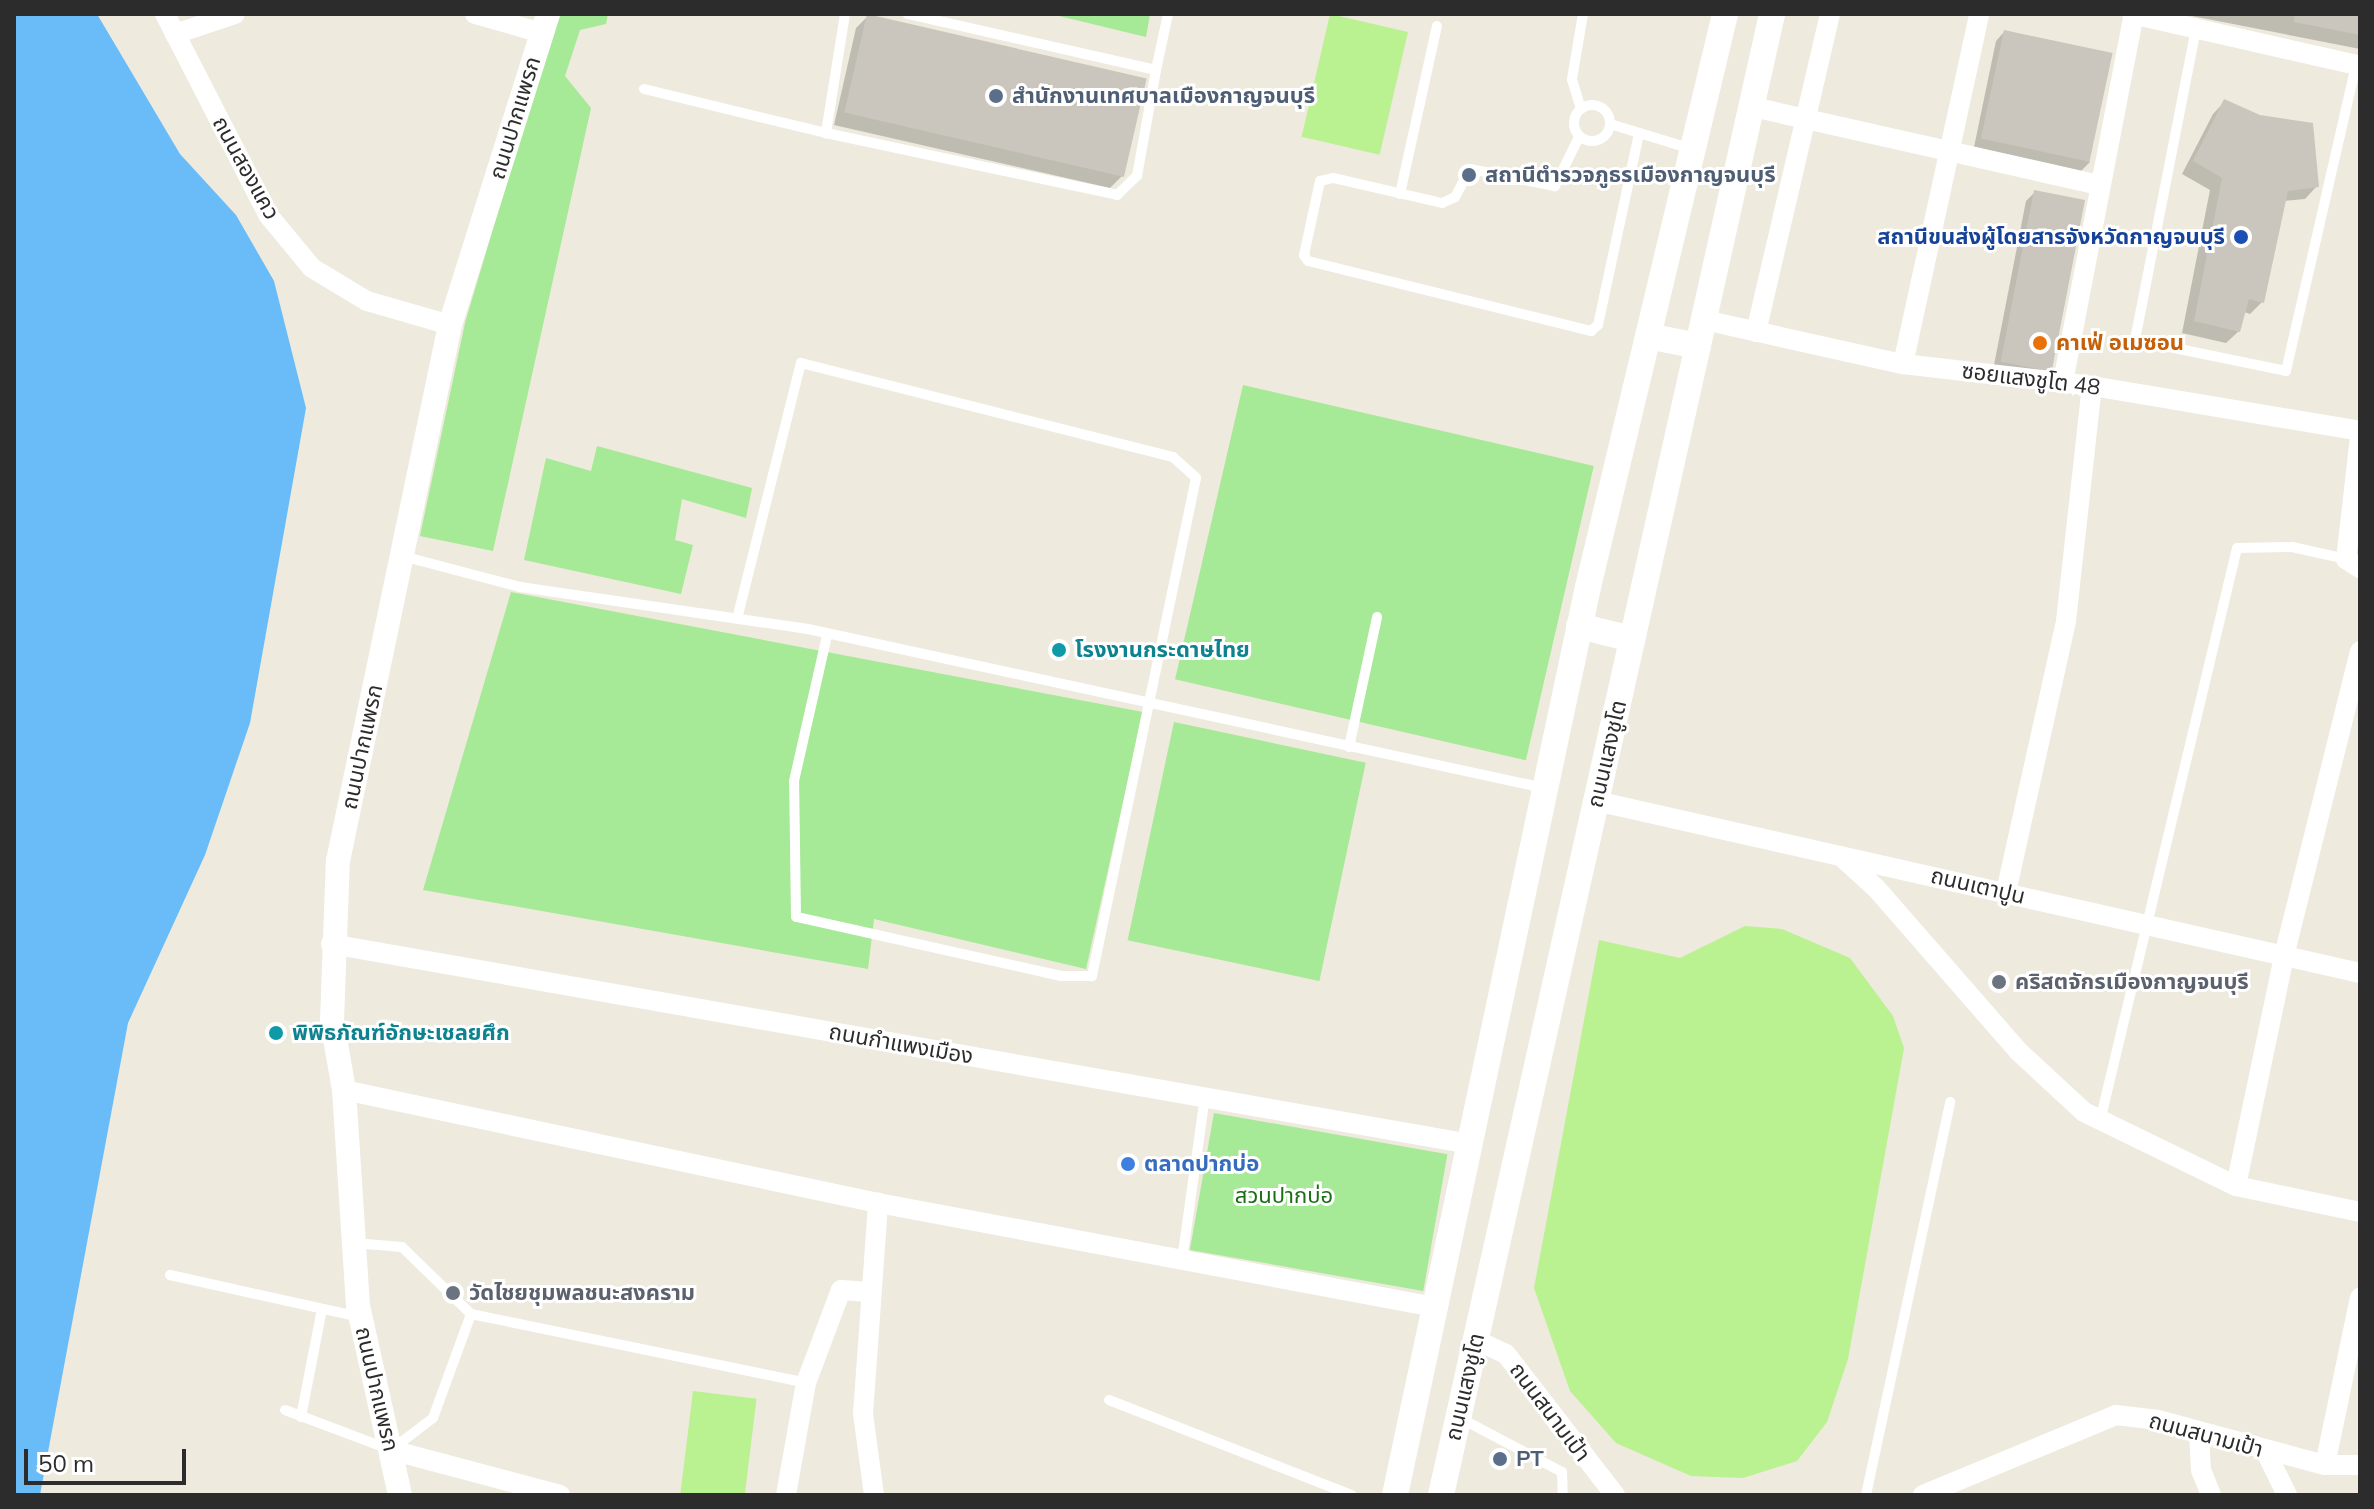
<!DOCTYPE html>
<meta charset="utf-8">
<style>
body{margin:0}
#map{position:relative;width:2374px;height:1509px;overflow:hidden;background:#eeeadd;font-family:Mulish,"Noto Sans Thai",sans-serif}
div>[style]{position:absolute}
.green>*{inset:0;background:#a6e996;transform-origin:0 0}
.pitch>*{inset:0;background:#baf191;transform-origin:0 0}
.water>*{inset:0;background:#69bcf8}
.shadow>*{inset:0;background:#0003}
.building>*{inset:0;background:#cac6bd;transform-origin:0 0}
.service>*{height:10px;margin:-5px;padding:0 5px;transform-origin:5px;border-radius:5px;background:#fff}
.service>.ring{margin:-5px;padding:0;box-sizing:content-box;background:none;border:10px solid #fff;border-radius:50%}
.minor>*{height:20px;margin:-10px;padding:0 10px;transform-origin:10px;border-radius:10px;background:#fff}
.tertiary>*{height:24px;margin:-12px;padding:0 12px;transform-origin:12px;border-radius:12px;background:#fff}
.secondary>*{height:26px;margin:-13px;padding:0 13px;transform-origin:13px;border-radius:13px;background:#fff}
.dots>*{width:22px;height:22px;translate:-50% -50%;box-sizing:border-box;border:4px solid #fff;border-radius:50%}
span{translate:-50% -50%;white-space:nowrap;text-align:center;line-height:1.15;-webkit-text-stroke:6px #fff;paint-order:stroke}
.service-label{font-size:22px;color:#4e5e75;font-weight:700}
.left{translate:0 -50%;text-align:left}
.street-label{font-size:22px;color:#2c2c2c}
.transit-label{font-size:22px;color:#164399;font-weight:700}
.right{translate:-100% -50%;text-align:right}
.food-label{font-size:22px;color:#c56008;font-weight:700}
.culture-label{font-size:22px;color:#0d838f;font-weight:700}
.worship-label{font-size:22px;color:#5b616d;font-weight:700}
.shop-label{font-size:22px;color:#366cbe;font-weight:700}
.park-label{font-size:22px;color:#1a6f15}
.frame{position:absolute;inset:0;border:16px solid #2c2c2c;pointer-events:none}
.scale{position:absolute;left:24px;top:1449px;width:162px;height:36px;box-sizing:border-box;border:4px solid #2c2c2c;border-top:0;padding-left:10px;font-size:24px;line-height:28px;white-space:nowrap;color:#2c2c2c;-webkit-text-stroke:6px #fff;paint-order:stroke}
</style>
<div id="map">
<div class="green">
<i style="clip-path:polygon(557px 14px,608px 14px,606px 24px,580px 30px,565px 76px,591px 108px,493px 551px,420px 536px,465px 323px)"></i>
<i style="clip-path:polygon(1051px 14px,1150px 14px,1146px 37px)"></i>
<i style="left:1243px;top:385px;width:360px;height:302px;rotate:13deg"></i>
<i style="clip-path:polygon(597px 446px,752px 488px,746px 518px,682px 499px,675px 540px,693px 545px,681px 594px,524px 560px,546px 458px,591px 471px)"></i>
<i style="clip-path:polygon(511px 592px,1143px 712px,1086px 969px,874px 919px,868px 969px,423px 890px)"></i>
<i style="left:1174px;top:722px;width:196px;height:223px;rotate:12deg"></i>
<i style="left:1214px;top:1113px;width:237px;height:139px;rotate:10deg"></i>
</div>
<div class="pitch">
<i style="left:1330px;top:14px;width:80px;height:126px;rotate:13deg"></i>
<i style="clip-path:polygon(1745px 926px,1782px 929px,1850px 958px,1893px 1016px,1904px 1048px,1848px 1359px,1827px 1422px,1797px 1461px,1743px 1478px,1691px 1476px,1616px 1443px,1570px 1391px,1534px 1288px,1599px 940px,1680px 958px)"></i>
<i style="left:693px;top:1391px;width:64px;height:105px;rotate:7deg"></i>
</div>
<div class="water">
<i style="clip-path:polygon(14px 14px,97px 14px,180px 154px,236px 215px,274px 281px,306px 408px,250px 723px,205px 855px,128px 1023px,40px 1495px,14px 1495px)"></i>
</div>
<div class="shadow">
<i style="clip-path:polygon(2182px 14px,2360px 14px,2360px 49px)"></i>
<i style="clip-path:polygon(868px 16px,1144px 81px,1122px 176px,1110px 188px,834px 125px,856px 28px)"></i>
<i style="clip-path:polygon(2004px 32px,2090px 162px,2081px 171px,1974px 147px,1996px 41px)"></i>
<i style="clip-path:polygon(2225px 101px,2317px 186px,2305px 199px,2284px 201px,2262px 302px,2250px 314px,2244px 312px,2239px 331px,2226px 343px,2182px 333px,2210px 190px,2182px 174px,2213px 114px)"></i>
<i style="clip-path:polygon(2035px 192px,2048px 367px,2039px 376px,1993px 370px,2026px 201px)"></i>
</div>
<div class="building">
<i style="left:867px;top:14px;width:287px;height:101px;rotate:13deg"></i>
<i style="clip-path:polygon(2295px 14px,2360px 14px,2360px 35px,2294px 22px)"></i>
<i style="left:2004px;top:30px;width:111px;height:111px;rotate:12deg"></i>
<i style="clip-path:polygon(2224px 99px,2260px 115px,2313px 123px,2319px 187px,2288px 191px,2264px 303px,2249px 299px,2240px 332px,2194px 321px,2222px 178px,2193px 161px)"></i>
<i style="left:2034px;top:190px;width:52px;height:175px;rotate:11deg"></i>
</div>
<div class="service">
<i style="left:845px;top:14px;width:121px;rotate:99.1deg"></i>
<i style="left:826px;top:133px;width:298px;rotate:12deg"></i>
<i style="left:1117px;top:195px;width:28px;rotate:-44deg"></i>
<i style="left:1137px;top:176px;width:108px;rotate:-79.8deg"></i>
<i style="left:1156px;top:70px;width:255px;rotate:-167.3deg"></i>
<i style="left:2196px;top:29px;width:317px;rotate:101.1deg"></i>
<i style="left:2135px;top:340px;width:154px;rotate:11.6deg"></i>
<i style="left:2286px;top:371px;width:314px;rotate:-77.1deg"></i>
<i style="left:1156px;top:70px;width:57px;rotate:-77.9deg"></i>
<i style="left:644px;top:89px;width:187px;rotate:13.6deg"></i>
<i class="ring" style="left:1574px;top:105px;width:26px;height:26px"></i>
<i style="left:1581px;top:109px;width:31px;rotate:-107deg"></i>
<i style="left:1572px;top:79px;width:66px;rotate:-80.4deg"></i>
<i style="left:1610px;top:124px;width:86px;rotate:17deg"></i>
<i style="left:1579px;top:137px;width:55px;rotate:116.1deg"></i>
<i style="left:1555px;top:186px;width:87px;rotate:-168.7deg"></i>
<i style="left:1470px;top:169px;width:32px;rotate:118deg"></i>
<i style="left:1455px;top:197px;width:14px;rotate:155deg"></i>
<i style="left:1442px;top:203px;width:112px;rotate:-167.1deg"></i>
<i style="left:1333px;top:178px;width:13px;rotate:167deg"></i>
<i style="left:1320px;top:181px;width:76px;rotate:102.2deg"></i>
<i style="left:1304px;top:255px;width:7px;rotate:56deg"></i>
<i style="left:1308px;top:261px;width:292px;rotate:13.9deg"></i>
<i style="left:1591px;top:331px;width:9px;rotate:-41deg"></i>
<i style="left:1598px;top:325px;width:196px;rotate:-77.9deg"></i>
<i style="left:1400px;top:194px;width:172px;rotate:-77.6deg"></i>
<i style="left:402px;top:556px;width:122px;rotate:14.7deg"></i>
<i style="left:520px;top:587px;width:291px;rotate:8.3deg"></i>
<i style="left:808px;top:629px;width:753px;rotate:12.19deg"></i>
<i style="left:737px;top:619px;width:264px;rotate:-76deg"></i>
<i style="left:801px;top:363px;width:384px;rotate:14.2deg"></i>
<i style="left:1173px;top:457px;width:31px;rotate:42deg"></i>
<i style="left:1196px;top:478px;width:509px;rotate:101.8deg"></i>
<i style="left:1092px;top:976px;width:31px;rotate:180deg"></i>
<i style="left:1061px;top:976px;width:271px;rotate:-167.4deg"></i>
<i style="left:796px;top:917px;width:136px;rotate:-90.8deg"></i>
<i style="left:794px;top:781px;width:149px;rotate:-77.2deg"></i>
<i style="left:1349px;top:747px;width:133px;rotate:-77.8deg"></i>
<i style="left:2100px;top:1121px;width:589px;rotate:-76.55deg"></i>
<i style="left:2237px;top:548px;width:55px;rotate:-1deg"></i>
<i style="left:2292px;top:547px;width:55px;rotate:12.5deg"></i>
<i style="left:354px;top:1243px;width:48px;rotate:4.8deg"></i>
<i style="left:402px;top:1247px;width:96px;rotate:44.2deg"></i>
<i style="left:471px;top:1314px;width:342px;rotate:11.6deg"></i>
<i style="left:1182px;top:1260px;width:165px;rotate:-82deg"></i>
<i style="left:170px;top:1275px;width:194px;rotate:12.5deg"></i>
<i style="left:1109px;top:1400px;width:261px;rotate:21.4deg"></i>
<i style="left:285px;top:1410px;width:113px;rotate:20.7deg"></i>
<i style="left:391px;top:1450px;width:53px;rotate:-37.3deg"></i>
<i style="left:433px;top:1418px;width:111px;rotate:-69.9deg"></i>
<i style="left:301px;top:1417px;width:110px;rotate:-79deg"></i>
<i style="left:1460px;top:1418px;width:115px;rotate:27.9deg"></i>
<i style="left:1562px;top:1472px;width:23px;rotate:88deg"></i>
<i style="left:1866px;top:1495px;width:402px;rotate:-77.9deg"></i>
</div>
<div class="minor">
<i style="left:165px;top:14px;width:227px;rotate:62.8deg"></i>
<i style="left:269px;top:216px;width:67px;rotate:50.4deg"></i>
<i style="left:312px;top:268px;width:64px;rotate:31deg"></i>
<i style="left:367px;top:301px;width:86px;rotate:16.1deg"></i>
<i style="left:475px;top:14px;width:70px;rotate:15.8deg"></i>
<i style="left:2132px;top:14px;width:234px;rotate:12.8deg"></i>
<i style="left:175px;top:34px;width:63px;rotate:-18.4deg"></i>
<i style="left:1753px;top:107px;width:356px;rotate:12.7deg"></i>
<i style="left:1704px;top:320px;width:204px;rotate:12.5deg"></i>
<i style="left:1903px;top:364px;width:190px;rotate:6.6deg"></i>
<i style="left:2092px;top:386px;width:272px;rotate:9.5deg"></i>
<i style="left:1756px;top:332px;width:326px;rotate:-76.9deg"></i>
<i style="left:1903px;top:364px;width:358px;rotate:-77.7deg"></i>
<i style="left:2063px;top:382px;width:375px;rotate:-79.1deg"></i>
<i style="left:2360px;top:437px;width:123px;rotate:96.5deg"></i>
<i style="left:2346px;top:559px;width:17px;rotate:33deg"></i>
<i style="left:1596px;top:801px;width:783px;rotate:12.69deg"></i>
<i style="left:1842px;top:857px;width:46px;rotate:42.4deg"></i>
<i style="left:1876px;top:888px;width:216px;rotate:48.9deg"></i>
<i style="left:2018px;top:1051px;width:90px;rotate:42.7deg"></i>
<i style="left:2084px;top:1112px;width:169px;rotate:26deg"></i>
<i style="left:2236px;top:1186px;width:127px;rotate:11.8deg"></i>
<i style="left:2006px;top:892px;width:278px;rotate:-77.5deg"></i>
<i style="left:2066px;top:621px;width:236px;rotate:-83.7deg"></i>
<i style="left:331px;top:944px;width:1156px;rotate:9.96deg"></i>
<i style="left:344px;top:1090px;width:546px;rotate:11.95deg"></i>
<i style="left:878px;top:1203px;width:567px;rotate:10.58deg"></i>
<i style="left:2236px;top:1186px;width:235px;rotate:-78.2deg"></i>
<i style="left:2284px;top:956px;width:314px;rotate:-76deg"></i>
<i style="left:1476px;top:1340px;width:33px;rotate:25deg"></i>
<i style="left:1506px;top:1354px;width:178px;rotate:52.3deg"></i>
<i style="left:2199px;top:1433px;width:37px;rotate:87deg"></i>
<i style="left:2201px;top:1470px;width:27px;rotate:68deg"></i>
<i style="left:391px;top:1450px;width:175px;rotate:14.9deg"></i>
<i style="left:2265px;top:1450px;width:50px;rotate:63.9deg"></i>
<i style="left:2325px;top:1465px;width:171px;rotate:-78.2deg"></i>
<i style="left:786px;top:1495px;width:114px;rotate:-79.9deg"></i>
<i style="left:806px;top:1383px;width:99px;rotate:-69.4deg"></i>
<i style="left:841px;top:1290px;width:28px;rotate:4deg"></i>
<i style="left:874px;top:1495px;width:82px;rotate:-97.7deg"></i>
<i style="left:863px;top:1414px;width:212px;rotate:-85.9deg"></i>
<i style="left:1923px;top:1495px;width:209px;rotate:-22.5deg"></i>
<i style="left:2116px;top:1415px;width:42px;rotate:6.8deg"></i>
<i style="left:2158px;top:1420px;width:173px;rotate:15.1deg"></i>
<i style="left:2325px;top:1465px;width:35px"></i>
</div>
<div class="tertiary">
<i style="left:400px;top:1495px;width:194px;rotate:-102.5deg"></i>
<i style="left:358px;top:1306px;width:216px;rotate:-93.7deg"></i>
<i style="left:344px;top:1090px;width:70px;rotate:-99.9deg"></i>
<i style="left:332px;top:1021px;width:160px;rotate:-87.9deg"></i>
<i style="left:338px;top:861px;width:548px;rotate:-78.2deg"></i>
<i style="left:450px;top:325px;width:326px;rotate:-72.5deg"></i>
</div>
<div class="secondary">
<i style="left:1648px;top:336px;width:51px;rotate:11.3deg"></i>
<i style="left:1579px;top:626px;width:55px;rotate:13.8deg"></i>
<i style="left:1395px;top:1495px;width:928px;rotate:-78deg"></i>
<i style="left:1588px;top:587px;width:589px;rotate:-76.55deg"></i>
<i style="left:1441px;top:1495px;width:1518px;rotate:-77.4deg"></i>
</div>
<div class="dots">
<i style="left:996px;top:96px;background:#5c6f8a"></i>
<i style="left:1469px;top:175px;background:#5c6f8a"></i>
<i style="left:2241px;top:237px;background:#1a4fb4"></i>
<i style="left:2040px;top:343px;background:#e8710a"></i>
<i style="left:1059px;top:650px;background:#0f9aa8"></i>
<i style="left:1999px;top:982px;background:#6b7280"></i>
<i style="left:276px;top:1033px;background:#0f9aa8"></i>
<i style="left:1128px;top:1164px;background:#3f7fe0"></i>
<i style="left:453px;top:1293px;background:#6b7280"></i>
<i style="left:1500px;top:1459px;background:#5c6f8a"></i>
</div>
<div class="service-label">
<span class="left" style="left:1012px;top:96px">สำนักงานเทศบาลเมืองกาญจนบุรี</span>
<span class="left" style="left:1485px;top:175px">สถานีตำรวจภูธรเมืองกาญจนบุรี</span>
<span class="left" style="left:1516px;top:1459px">PT</span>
</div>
<div class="street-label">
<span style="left:515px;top:118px;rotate:-73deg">ถนนปากแพรก</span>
<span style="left:246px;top:168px;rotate:61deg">ถนนสองแคว</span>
<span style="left:2031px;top:379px;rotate:7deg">ซอยแสงชูโต 48</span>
<span style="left:362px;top:747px;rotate:-78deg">ถนนปากแพรก</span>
<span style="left:1607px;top:754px;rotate:-77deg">ถนนแสงชูโต</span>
<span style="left:1978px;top:886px;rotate:13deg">ถนนเตาปูน</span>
<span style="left:901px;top:1044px;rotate:10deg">ถนนกำแพงเมือง</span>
<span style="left:1465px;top:1387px;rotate:-77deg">ถนนแสงชูโต</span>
<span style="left:377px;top:1389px;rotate:77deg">ถนนปากแพรก</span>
<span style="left:1550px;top:1412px;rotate:53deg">ถนนสนามเป้า</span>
<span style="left:2206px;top:1435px;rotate:15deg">ถนนสนามเป้า</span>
</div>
<div class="transit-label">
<span class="right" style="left:2225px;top:237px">สถานีขนส่งผู้โดยสารจังหวัดกาญจนบุรี</span>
</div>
<div class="food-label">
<span class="left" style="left:2056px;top:343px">คาเฟ่ อเมซอน</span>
</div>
<div class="culture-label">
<span class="left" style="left:1075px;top:650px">โรงงานกระดาษไทย</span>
<span class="left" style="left:292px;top:1033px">พิพิธภัณฑ์อักษะเชลยศึก</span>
</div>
<div class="worship-label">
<span class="left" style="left:2015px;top:982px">คริสตจักรเมืองกาญจนบุรี</span>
<span class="left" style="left:469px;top:1293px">วัดไชยชุมพลชนะสงคราม</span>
</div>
<div class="shop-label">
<span class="left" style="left:1144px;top:1164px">ตลาดปากบ่อ</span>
</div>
<div class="park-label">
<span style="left:1284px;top:1196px">สวนปากบ่อ</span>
</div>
<div class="frame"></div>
<div class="scale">50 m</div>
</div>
